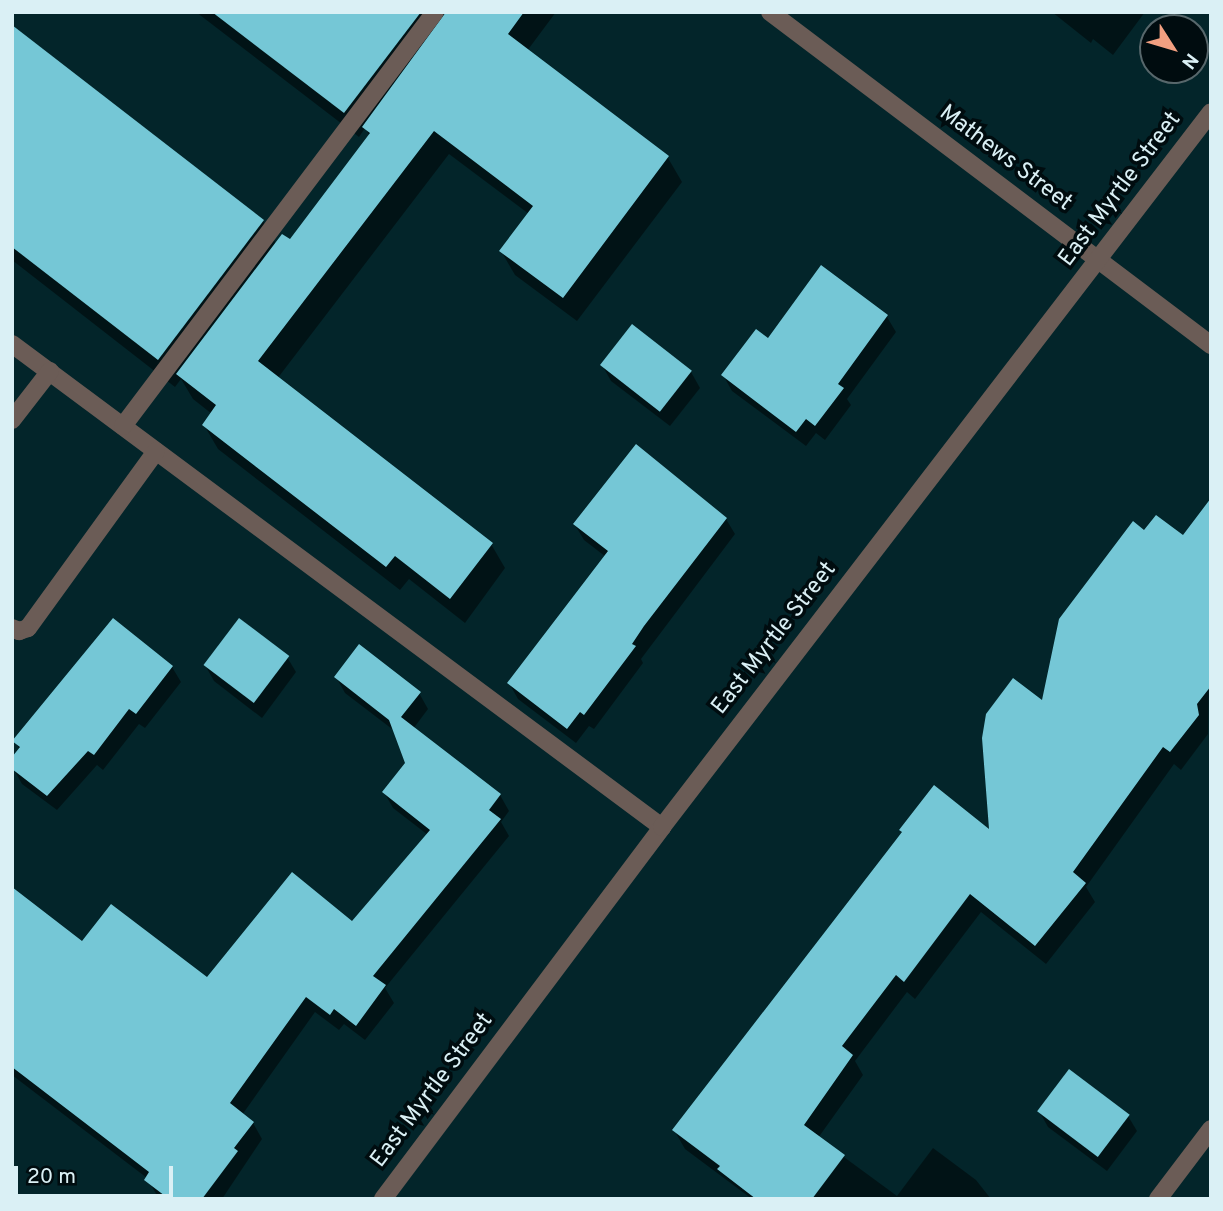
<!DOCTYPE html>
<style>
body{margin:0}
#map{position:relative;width:1223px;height:1211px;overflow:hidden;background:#03252a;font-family:Overpass,sans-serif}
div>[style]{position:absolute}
.shadow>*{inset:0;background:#0007}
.building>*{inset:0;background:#75c7d6;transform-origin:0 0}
.minor>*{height:18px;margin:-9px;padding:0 9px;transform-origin:9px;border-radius:9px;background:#6b5c56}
span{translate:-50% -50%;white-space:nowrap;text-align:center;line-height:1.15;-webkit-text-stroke:7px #000c0f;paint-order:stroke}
.street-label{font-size:23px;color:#daf0f5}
.frame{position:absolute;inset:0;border:14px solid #daf0f5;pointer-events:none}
.north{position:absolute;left:1139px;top:14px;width:70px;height:70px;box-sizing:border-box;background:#000c0f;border:2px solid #57676b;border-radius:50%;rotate:127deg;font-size:19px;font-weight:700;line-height:28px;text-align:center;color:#daf0f5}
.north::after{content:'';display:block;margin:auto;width:24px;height:32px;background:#f2a081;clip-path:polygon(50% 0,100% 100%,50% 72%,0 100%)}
.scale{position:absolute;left:14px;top:1166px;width:159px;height:32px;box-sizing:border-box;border:4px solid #daf0f5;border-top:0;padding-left:9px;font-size:21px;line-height:24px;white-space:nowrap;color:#daf0f5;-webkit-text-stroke:5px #000c0f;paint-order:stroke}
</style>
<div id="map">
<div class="shadow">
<i style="clip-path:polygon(196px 12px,556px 12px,527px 51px,668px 158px,682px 182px,577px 321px,515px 275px,501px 251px,529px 214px,449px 154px,277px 379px,491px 544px,505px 568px,465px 623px,409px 579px,400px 590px,218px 449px,204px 425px,212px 414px,193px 399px,181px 379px,175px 387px,12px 260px,12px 33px,263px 221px,276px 244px,290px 242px,370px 136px,365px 128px,359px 137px)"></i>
<i style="clip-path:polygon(1052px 12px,1145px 12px,1113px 55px,1093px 39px,1091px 43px)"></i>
<i style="clip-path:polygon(821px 267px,887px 317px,896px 332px,847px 399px,851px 405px,825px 440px,816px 433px,806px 446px,732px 391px,723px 375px,768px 340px)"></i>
<i style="clip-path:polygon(602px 365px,691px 372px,700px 388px,670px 426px,611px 381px)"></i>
<i style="clip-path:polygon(726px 519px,735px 534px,641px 659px,643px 663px,594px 729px,589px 726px,576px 743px,518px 699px,509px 683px,606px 557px,584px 540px,575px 525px)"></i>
<i style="clip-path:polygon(1145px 533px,1211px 541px,1208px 734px,1181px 770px,1174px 764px,1086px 887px,1095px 902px,1046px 964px,981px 912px,915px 999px,907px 992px,855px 1061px,863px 1075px,818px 1138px,897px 1196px,933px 1148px,976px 1180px,991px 1199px,752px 1199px,685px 1149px,674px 1130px,991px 833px,1044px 703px)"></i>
<i style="clip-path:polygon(287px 657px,296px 672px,262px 718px,214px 681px,205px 665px)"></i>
<i style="clip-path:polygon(172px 667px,181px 682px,145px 728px,139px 724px,103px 770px,97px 765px,57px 810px,22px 784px,13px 768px,23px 755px,15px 741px)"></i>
<i style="clip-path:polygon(336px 677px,419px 693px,428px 709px,413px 729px,500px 795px,509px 811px,501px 822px,509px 836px,385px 988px,394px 1003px,365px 1040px,344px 1024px,339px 1030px,315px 1012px,242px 1115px,253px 1123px,262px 1139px,222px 1199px,159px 1199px,147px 1178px,12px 1075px,12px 917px,83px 943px,208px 980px,352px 923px,428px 835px,393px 808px,384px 792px,407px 763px,396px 732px,345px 693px)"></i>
<i style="clip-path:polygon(1039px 1111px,1128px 1116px,1137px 1131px,1107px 1171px,1048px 1127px)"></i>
</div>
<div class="building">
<i style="clip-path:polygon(212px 12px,421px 12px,344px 113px)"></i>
<i style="clip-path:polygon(446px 12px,524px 12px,508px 34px,669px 156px,563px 298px,499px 251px,533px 206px,434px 131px,258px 361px,493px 543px,450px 599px,395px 556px,386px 567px,202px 425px,216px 405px,176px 374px,282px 234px,290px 239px,370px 133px,362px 127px)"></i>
<i style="clip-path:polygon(12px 25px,264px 220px,158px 360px,12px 247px)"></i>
<i style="clip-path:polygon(821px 265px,888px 315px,838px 384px,844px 388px,815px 426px,806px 419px,796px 432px,721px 375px,756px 329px,768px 338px)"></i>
<i style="left:632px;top:324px;width:76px;height:52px;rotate:38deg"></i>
<i style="clip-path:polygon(636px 444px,727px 518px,644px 626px,632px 644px,636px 646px,584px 715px,580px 712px,567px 729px,507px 683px,608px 551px,573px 524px)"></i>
<i style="clip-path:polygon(1211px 498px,1211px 686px,1197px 704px,1199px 715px,1170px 752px,1163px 747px,1073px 872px,1086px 883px,1035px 946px,970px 894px,904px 982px,896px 975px,842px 1046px,853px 1055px,804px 1125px,845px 1155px,812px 1199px,756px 1199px,717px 1169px,720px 1166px,672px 1130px,902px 832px,899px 830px,934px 785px,989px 829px,982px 738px,986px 714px,1013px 678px,1042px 700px,1059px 619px,1133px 521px,1144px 530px,1156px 515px,1183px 535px)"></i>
<i style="clip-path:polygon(113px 618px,173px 666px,136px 714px,129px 709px,94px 755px,88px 751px,47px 796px,12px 769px,12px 757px,20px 747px,12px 741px)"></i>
<i style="left:239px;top:618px;width:63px;height:59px;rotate:37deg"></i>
<i style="clip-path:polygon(359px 644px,421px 692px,401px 717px,501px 794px,489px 810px,501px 819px,373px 976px,386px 985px,356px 1026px,334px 1009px,330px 1015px,306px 997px,230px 1103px,254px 1122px,234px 1148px,238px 1151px,202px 1199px,169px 1199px,144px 1180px,149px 1172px,12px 1067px,12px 887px,82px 941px,111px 904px,207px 977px,292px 872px,352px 921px,430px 830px,382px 792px,405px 763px,389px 720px,334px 677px)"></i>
<i style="left:1069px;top:1069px;width:76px;height:53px;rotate:37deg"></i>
</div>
<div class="minor">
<i style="left:770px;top:12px;width:553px;rotate:37.06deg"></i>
<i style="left:12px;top:344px;width:810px;rotate:36.62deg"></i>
<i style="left:12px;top:420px;width:62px;rotate:-52.2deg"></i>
<i style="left:123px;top:426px;width:518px;rotate:-53deg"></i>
<i style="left:12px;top:628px;width:8px;rotate:23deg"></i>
<i style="left:19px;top:631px;width:9px;rotate:-18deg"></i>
<i style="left:28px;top:628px;width:218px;rotate:-54.1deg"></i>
<i style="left:383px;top:1199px;width:465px;rotate:-53.1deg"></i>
<i style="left:662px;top:827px;width:901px;rotate:-52.48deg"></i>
<i style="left:1158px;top:1199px;width:88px;rotate:-52.9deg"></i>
</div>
<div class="street-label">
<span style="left:1005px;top:159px;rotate:37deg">Mathews Street</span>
<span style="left:1121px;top:190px;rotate:-53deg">East Myrtle Street</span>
<span style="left:775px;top:639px;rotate:-52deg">East Myrtle Street</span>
<span style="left:433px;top:1091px;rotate:-53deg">East Myrtle Street</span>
</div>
<div class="frame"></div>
<div class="north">N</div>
<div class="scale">20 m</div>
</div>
